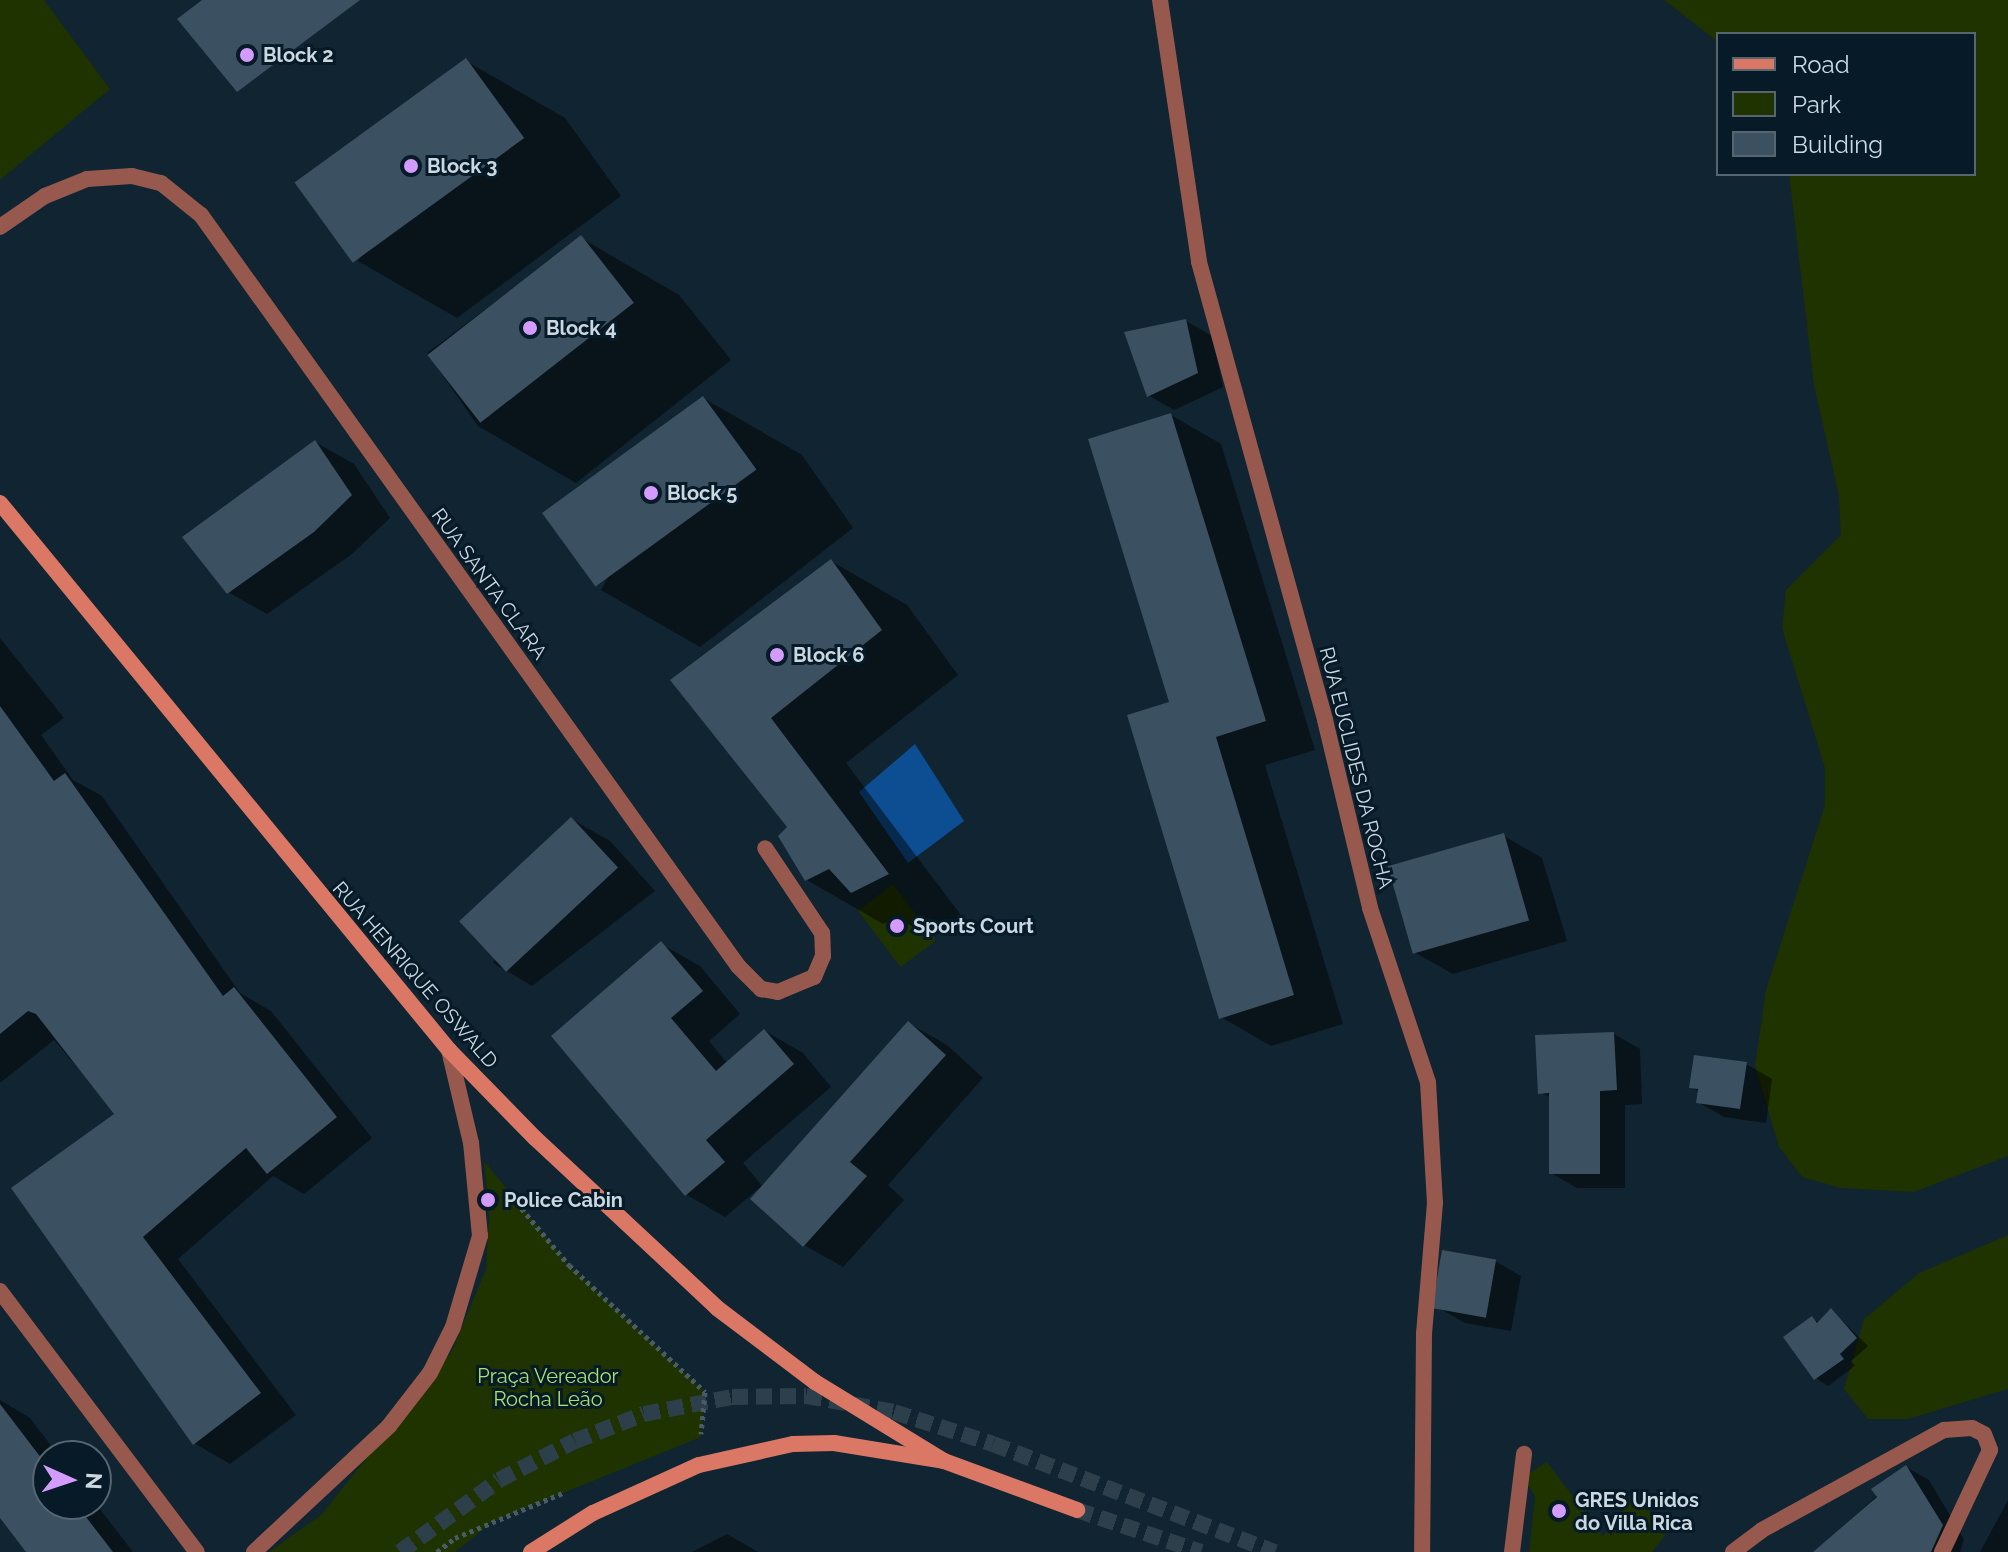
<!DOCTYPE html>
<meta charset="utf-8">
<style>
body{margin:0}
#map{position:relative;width:2008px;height:1552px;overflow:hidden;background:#102431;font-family:Raleway,sans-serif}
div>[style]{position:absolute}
.green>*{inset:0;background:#1e3300;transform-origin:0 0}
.water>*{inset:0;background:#0d4e92}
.shadow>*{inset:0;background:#0007}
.building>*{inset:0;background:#3b5060;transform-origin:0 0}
.secondary-tunnel>*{height:16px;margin-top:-8px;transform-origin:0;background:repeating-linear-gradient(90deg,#2c3f4b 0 16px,transparent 0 24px)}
.path>*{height:5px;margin-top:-2.5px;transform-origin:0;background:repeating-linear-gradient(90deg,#4a5b67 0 4px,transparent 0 8px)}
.service>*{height:16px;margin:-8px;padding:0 8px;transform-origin:8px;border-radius:8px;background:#97594d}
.minor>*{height:16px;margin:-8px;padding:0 8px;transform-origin:8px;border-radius:8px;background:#97594d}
.secondary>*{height:16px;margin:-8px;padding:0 8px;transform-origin:8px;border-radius:8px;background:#da7865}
.dots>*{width:22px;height:22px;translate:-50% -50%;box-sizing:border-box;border:4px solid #061a27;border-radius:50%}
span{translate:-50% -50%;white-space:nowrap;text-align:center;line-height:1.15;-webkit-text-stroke:6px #061a27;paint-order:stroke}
.poi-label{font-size:20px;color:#cbd7e1;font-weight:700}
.left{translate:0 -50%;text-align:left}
.street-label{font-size:20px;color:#cbd7e1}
.park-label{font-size:20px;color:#aae16e}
.legend{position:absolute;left:1716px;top:32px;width:260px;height:144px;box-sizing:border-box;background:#061a27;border:2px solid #556671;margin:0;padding:10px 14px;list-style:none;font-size:24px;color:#cbd7e1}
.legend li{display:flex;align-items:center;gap:16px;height:40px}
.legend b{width:40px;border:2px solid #556671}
.north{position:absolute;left:32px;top:1440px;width:80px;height:80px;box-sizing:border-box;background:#061a27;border:2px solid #556671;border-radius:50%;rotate:93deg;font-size:22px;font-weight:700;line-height:32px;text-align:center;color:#cbd7e1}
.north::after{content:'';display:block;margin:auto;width:28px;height:36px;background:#d39cfc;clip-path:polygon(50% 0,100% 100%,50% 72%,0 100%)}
</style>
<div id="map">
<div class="green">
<i style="clip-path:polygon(0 0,44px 0,110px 89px,0 180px)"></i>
<i style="clip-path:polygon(1664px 0,2008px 0,2008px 1156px,1914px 1192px,1840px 1188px,1802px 1177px,1779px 1147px,1755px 1066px,1766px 990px,1825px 805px,1825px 768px,1782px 628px,1786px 590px,1841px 535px,1839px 496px,1814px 385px,1789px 174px,1974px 174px,1974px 34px,1718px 34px,1718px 42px)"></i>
<i style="left:893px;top:884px;width:71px;height:44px;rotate:53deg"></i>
<i style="clip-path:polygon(484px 1161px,569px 1265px,705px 1392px,701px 1437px,492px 1522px,455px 1552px,269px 1552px,321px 1515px,452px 1351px,486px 1269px,489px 1217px)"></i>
<i style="clip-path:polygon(2008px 1235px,2008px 1389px,1908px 1419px,1868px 1419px,1844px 1389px,1864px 1319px,1919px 1273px)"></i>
<i style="clip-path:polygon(1547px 1462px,1603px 1536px,1633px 1498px,1642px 1499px,1664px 1535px,1668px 1532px,1652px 1552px,1529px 1552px,1535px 1496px,1523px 1477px)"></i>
</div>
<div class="water">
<i style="clip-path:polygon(915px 744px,964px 821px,908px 863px,859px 792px)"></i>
</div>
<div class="shadow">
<i style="clip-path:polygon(466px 61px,565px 118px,621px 196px,457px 318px,358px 261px)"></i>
<i style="clip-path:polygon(581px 238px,679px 295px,731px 360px,576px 483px,478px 426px,427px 353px)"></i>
<i style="clip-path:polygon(1186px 321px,1212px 336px,1223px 387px,1174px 410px,1148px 395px)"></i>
<i style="clip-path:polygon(703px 398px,802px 455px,853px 528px,700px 647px,601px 590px)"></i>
<i style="clip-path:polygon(1171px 415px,1221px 444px,1315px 750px,1265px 765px,1343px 1024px,1271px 1046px,1221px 1017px,1171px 704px)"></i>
<i style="clip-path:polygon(315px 442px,354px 464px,390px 518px,352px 554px,267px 614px,228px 592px)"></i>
<i style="clip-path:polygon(831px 561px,907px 605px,958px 675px,846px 763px,964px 919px,929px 936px,896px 917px,883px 924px,807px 880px,790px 827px,673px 681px)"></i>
<i style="clip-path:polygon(0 638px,64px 718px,41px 735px,73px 780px,102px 796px,240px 993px,271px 1011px,372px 1138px,304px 1194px,273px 1176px,178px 1259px,296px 1415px,230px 1464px,194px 1443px,14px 1188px,117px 1114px,54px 1040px,0 1083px)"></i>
<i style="clip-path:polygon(571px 819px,610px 841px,655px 891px,532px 986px,493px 963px)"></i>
<i style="clip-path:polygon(1504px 836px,1542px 858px,1567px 941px,1453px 974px,1414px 952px)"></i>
<i style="clip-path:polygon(661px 944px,700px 966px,740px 1014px,709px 1041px,727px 1063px,765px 1031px,803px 1053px,831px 1087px,743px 1163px,763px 1187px,908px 1023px,947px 1045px,983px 1078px,888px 1185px,904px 1200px,843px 1267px,804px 1245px,758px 1189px,725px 1217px,687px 1195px)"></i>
<i style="clip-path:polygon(1614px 1034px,1640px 1049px,1642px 1104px,1625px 1105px,1625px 1188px,1577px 1188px,1551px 1173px,1551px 1098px,1540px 1092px)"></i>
<i style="clip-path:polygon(1746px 1064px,1772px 1079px,1766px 1123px,1724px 1117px,1698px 1102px,1699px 1092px,1692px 1087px)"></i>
<i style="clip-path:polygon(1495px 1261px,1521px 1276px,1511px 1331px,1465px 1323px,1439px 1308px)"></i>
<i style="clip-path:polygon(1832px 1311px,1868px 1346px,1851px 1361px,1855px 1366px,1828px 1386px,1816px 1378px,1812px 1318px,1820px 1323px)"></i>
<i style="clip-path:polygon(0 1400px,30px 1418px,59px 1456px,48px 1456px,48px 1504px,96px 1504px,133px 1552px,29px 1552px,0 1514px)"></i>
<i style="clip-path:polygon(1906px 1467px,1929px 1480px,1964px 1539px,1960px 1552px,1819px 1552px)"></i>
<i style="clip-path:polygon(2008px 1500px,2008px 1552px,1980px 1552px)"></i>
<i style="clip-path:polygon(727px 1534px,758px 1552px,692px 1552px)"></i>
</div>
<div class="building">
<i style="clip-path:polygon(202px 0,360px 0,237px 92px,177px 19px)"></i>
<i style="left:466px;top:58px;width:99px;height:212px;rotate:54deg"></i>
<i style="left:581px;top:235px;width:86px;height:195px;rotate:52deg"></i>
<i style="clip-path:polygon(1186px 319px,1198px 373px,1147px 397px,1124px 332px)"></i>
<i style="left:703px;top:396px;width:91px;height:199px;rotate:54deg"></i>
<i style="clip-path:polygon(1171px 413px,1266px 721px,1216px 737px,1294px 995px,1219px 1019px,1127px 715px,1169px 702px,1088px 439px)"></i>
<i style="clip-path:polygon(315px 440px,352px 495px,314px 532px,227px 594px,182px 537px)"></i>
<i style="clip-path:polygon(831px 559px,882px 630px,771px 718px,889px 874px,851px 893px,829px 869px,805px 881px,778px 836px,787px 827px,670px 680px)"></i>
<i style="clip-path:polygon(0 706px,54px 781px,65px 773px,223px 996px,234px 987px,337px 1117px,267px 1174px,246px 1148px,143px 1237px,261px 1393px,193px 1445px,11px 1188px,114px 1114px,36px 1014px,28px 1011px,0 1034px)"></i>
<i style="left:571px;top:817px;width:69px;height:153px;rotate:47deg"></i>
<i style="left:1504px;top:833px;width:91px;height:121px;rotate:74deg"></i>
<i style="clip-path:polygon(661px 941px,703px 991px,671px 1018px,716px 1071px,764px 1029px,794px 1064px,706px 1140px,725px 1162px,685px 1196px,551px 1036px)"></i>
<i style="clip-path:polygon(908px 1021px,946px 1055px,850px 1162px,867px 1176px,803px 1247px,750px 1199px)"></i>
<i style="clip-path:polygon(1614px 1032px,1617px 1090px,1600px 1091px,1600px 1174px,1549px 1174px,1549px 1093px,1538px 1094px,1535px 1035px)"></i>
<i style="clip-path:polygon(1694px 1055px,1747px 1062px,1740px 1109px,1696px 1103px,1698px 1089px,1689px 1088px)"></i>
<i style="left:1442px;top:1250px;width:55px;height:59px;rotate:10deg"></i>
<i style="clip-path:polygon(1831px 1308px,1857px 1338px,1840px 1354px,1844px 1359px,1814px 1380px,1783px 1337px,1812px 1316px,1817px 1323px)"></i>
<i style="clip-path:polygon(0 1404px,48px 1467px,48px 1504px,76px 1504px,113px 1552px,26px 1552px,0 1518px)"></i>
<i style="clip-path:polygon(1906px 1465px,1943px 1525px,1931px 1552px,1813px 1552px,1877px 1497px,1871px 1489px)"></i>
</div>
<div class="secondary-tunnel">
<i style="left:1077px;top:1510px;width:131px;rotate:18.7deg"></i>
<i style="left:400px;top:1552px;width:122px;rotate:-36deg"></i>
<i style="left:499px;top:1480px;width:85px;rotate:-27.2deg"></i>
<i style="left:575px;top:1441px;width:74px;rotate:-21.4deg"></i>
<i style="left:644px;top:1414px;width:90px;rotate:-10.9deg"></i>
<i style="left:732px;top:1397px;width:74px;rotate:-0.8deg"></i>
<i style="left:806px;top:1396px;width:89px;rotate:10.3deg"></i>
<i style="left:894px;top:1412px;width:104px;rotate:17.9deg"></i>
<i style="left:993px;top:1444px;width:302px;rotate:21deg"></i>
</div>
<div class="path">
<i style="left:506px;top:1190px;width:98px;rotate:50deg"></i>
<i style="left:569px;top:1265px;width:186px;rotate:43deg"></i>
<i style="left:705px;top:1392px;width:42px;rotate:95.4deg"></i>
<i style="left:437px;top:1552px;width:23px;rotate:-38deg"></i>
<i style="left:455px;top:1538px;width:119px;rotate:-22.7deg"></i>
</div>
<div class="service">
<i style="left:1512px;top:1552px;width:99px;rotate:-83deg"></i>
</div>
<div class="minor">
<i style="left:1160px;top:0;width:265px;rotate:81.5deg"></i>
<i style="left:1199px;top:262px;width:475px;rotate:74.6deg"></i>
<i style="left:1325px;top:720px;width:193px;rotate:76.5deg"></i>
<i style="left:1370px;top:908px;width:183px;rotate:71.6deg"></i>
<i style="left:1428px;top:1082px;width:121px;rotate:86.7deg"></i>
<i style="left:1435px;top:1203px;width:131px;rotate:94.8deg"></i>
<i style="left:1424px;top:1334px;width:218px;rotate:90.5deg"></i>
<i style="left:0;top:227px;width:55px;rotate:-34.6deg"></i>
<i style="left:45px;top:196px;width:45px;rotate:-22deg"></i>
<i style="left:87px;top:179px;width:45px;rotate:-3.8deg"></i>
<i style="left:132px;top:176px;width:30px;rotate:14deg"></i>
<i style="left:161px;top:183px;width:51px;rotate:38.7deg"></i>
<i style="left:201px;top:215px;width:923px;rotate:54.43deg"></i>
<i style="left:738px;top:966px;width:33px;rotate:45deg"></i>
<i style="left:761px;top:989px;width:17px;rotate:10deg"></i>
<i style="left:778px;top:992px;width:39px;rotate:-23deg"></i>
<i style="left:814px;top:977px;width:23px;rotate:-67deg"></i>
<i style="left:823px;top:956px;width:23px;rotate:-92deg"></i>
<i style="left:822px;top:933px;width:102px;rotate:-123.8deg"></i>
<i style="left:0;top:1291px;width:327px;rotate:53deg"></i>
<i style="left:254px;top:1552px;width:185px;rotate:-43deg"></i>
<i style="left:389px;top:1426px;width:67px;rotate:-52.3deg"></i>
<i style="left:430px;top:1373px;width:51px;rotate:-63.4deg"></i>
<i style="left:453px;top:1327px;width:95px;rotate:-73.5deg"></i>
<i style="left:480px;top:1236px;width:93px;rotate:-95.5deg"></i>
<i style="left:471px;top:1143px;width:96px;rotate:-103.3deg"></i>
<i style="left:1733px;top:1552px;width:36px;rotate:-37deg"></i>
<i style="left:1762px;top:1530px;width:208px;rotate:-28.8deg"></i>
<i style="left:1944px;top:1430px;width:28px;rotate:-4deg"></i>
<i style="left:1972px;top:1428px;width:13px;rotate:27deg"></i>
<i style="left:1984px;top:1434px;width:17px;rotate:69deg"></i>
<i style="left:1990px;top:1450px;width:113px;rotate:115.2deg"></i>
</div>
<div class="secondary">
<i style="left:0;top:503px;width:708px;rotate:50.62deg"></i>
<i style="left:449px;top:1050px;width:123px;rotate:45.7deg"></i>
<i style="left:535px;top:1138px;width:249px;rotate:43deg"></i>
<i style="left:717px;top:1308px;width:123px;rotate:37.1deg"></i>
<i style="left:815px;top:1382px;width:151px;rotate:31.5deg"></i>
<i style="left:531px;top:1552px;width:73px;rotate:-32.2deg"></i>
<i style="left:593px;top:1513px;width:116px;rotate:-24.4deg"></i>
<i style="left:699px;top:1465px;width:96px;rotate:-12.6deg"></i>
<i style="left:793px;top:1444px;width:41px;rotate:-1.4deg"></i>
<i style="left:834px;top:1443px;width:111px;rotate:9.3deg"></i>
<i style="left:944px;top:1461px;width:142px;rotate:20.2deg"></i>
</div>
<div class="dots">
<i style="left:247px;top:55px;background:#d39cfc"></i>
<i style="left:411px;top:166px;background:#d39cfc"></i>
<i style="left:530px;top:328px;background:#d39cfc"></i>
<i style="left:651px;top:493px;background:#d39cfc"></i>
<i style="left:777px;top:655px;background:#d39cfc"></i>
<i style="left:897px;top:926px;background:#d39cfc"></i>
<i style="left:488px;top:1200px;background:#d39cfc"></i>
<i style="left:1559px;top:1511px;background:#d39cfc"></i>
</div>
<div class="poi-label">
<span class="left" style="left:263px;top:55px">Block 2</span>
<span class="left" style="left:427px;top:166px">Block 3</span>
<span class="left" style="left:546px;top:328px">Block 4</span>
<span class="left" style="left:667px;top:493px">Block 5</span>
<span class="left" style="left:793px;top:655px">Block 6</span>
<span class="left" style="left:913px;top:926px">Sports Court</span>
<span class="left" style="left:504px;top:1200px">Police Cabin</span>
<span class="left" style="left:1575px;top:1512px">GRES Unidos<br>do Villa Rica</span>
</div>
<div class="street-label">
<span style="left:489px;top:584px;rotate:54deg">RUA SANTA CLARA</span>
<span style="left:1356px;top:768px;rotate:76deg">RUA EUCLIDES DA ROCHA</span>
<span style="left:415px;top:975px;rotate:49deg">RUA HENRIQUE OSWALD</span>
</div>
<div class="park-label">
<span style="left:548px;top:1388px">Praça Vereador<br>Rocha Leão</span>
</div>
<ul class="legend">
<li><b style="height:10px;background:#da7865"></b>Road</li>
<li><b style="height:22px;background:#1e3300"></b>Park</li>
<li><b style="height:22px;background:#3b5060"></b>Building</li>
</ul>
<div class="north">N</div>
</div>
